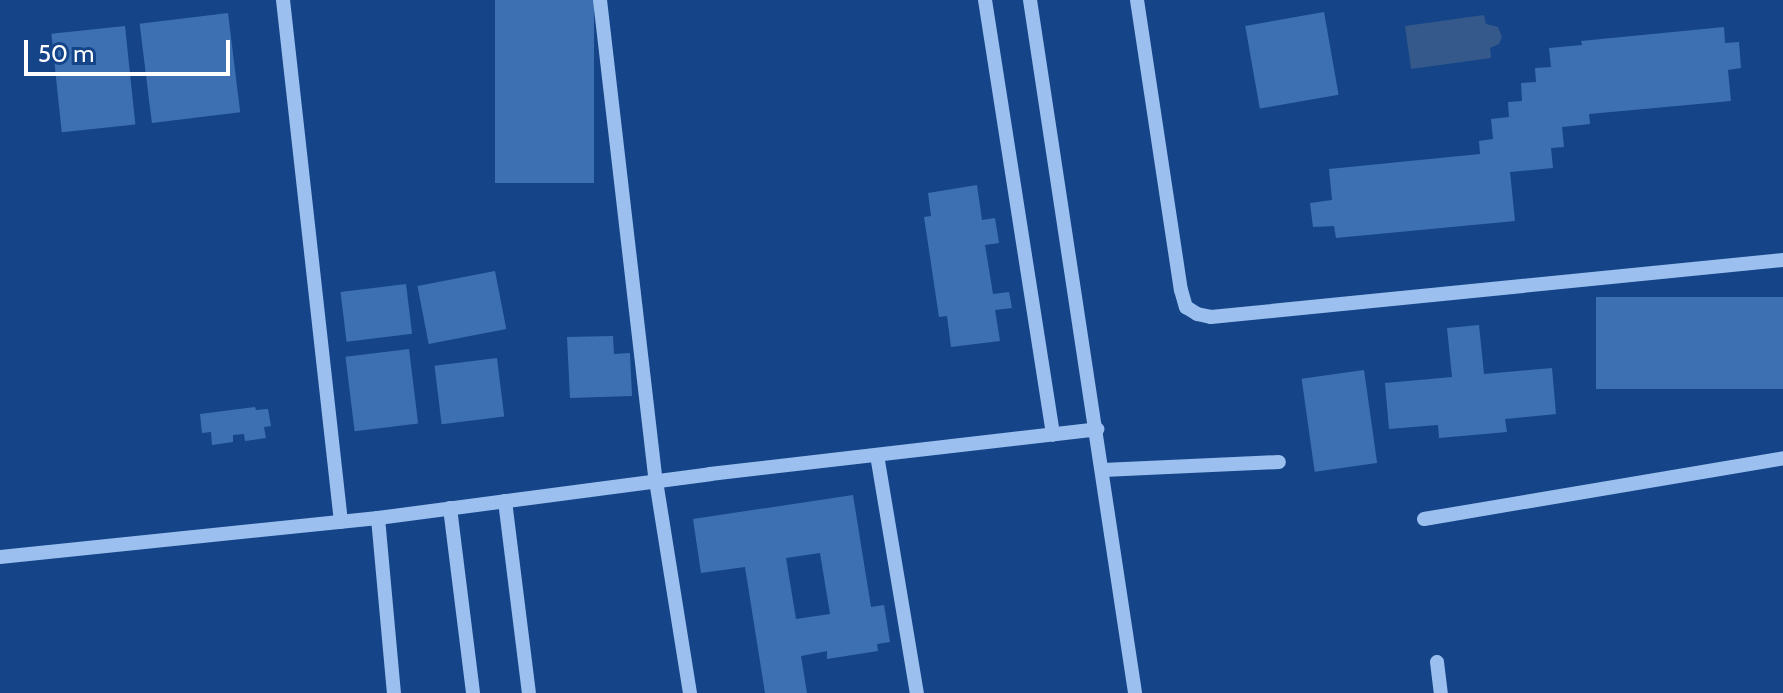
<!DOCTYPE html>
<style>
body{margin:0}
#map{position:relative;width:1783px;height:693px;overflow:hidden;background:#154588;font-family:Cabin,sans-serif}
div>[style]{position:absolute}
.water>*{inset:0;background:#35598b}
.building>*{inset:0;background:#3d70b2;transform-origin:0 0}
.minor>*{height:14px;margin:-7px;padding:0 7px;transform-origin:7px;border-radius:7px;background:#9bc0ef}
span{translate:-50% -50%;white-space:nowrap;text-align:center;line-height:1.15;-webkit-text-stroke:8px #154588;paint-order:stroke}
.scale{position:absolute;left:24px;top:40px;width:206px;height:36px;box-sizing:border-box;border:4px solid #fff;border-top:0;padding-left:10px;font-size:24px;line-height:28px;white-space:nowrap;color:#fff;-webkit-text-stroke:6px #154588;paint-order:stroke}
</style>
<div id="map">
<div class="water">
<i style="clip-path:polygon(1484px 15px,1486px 24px,1498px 27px,1502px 37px,1499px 44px,1490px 48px,1491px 58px,1411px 69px,1405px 26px)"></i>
</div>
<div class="building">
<i style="left:495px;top:0;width:99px;height:183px"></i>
<i style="left:1324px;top:12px;width:84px;height:80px;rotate:80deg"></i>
<i style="left:228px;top:13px;width:100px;height:89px;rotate:83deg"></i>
<i style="left:125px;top:26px;width:99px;height:74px;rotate:84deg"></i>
<i style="clip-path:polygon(1724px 27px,1725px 43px,1739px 42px,1741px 68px,1728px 70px,1731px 101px,1589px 114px,1590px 124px,1562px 127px,1564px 147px,1551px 148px,1553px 168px,1510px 172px,1515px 221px,1336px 238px,1334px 226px,1313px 227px,1310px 203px,1332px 200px,1329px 169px,1480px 154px,1479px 141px,1493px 139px,1491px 119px,1509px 117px,1508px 102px,1522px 101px,1521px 83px,1536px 82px,1535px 68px,1551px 67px,1549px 48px,1582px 45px,1581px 41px)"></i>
<i style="clip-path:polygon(977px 185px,982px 220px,995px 218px,999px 243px,985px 245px,993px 294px,1009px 292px,1012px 308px,995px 310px,1000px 341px,951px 347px,947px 316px,939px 317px,924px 217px,931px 216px,928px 193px)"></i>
<i style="left:495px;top:271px;width:59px;height:79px;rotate:79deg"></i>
<i style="left:406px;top:284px;width:50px;height:66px;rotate:83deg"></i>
<i style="left:1783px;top:297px;width:92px;height:187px;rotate:90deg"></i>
<i style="clip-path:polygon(1479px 325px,1484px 374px,1552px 368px,1556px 414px,1505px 419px,1507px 432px,1439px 438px,1438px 425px,1389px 429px,1385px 383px,1452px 377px,1447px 328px)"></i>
<i style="clip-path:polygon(613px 336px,614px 354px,630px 353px,632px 396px,570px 398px,567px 337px)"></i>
<i style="left:409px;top:349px;width:75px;height:64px;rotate:83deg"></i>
<i style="left:497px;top:358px;width:59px;height:63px;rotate:83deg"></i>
<i style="left:1364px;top:370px;width:94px;height:63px;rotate:82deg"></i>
<i style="clip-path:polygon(255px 407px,256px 410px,268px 409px,271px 426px,264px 427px,266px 438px,245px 441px,244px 434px,233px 435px,233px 442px,212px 445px,211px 432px,202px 433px,200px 414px)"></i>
<i style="clip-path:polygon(evenodd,853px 495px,871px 607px,884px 605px,890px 642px,877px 644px,878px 651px,827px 659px,827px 651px,801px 656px,807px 693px,765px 693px,745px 567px,701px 573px,693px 519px,853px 495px,820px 553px,830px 614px,796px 619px,786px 558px,820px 553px)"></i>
</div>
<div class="minor">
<i style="left:283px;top:0;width:525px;rotate:83.66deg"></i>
<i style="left:600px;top:0;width:484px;rotate:83.4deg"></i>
<i style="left:656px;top:481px;width:215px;rotate:80.9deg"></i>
<i style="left:985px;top:0;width:440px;rotate:81.1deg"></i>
<i style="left:1030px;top:0;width:701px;rotate:81.38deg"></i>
<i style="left:1137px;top:0;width:293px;rotate:81.4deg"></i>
<i style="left:1181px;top:290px;width:18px;rotate:74deg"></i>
<i style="left:1186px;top:307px;width:13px;rotate:32deg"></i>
<i style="left:1197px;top:314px;width:14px;rotate:12deg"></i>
<i style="left:1211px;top:317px;width:575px;rotate:-5.69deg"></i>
<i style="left:877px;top:455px;width:241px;rotate:80.5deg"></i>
<i style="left:1103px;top:470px;width:176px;rotate:-2.6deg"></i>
<i style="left:505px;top:501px;width:193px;rotate:82.9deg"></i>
<i style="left:450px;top:508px;width:186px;rotate:82.9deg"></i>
<i style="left:378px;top:518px;width:176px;rotate:84.8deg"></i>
<i style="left:1424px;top:519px;width:364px;rotate:-9.6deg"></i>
<i style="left:0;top:557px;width:380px;rotate:-5.9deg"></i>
<i style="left:378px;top:518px;width:335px;rotate:-7.5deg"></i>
<i style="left:710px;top:474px;width:390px;rotate:-6.6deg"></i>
<i style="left:1437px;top:662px;width:31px;rotate:83deg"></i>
</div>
<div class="scale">50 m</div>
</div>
